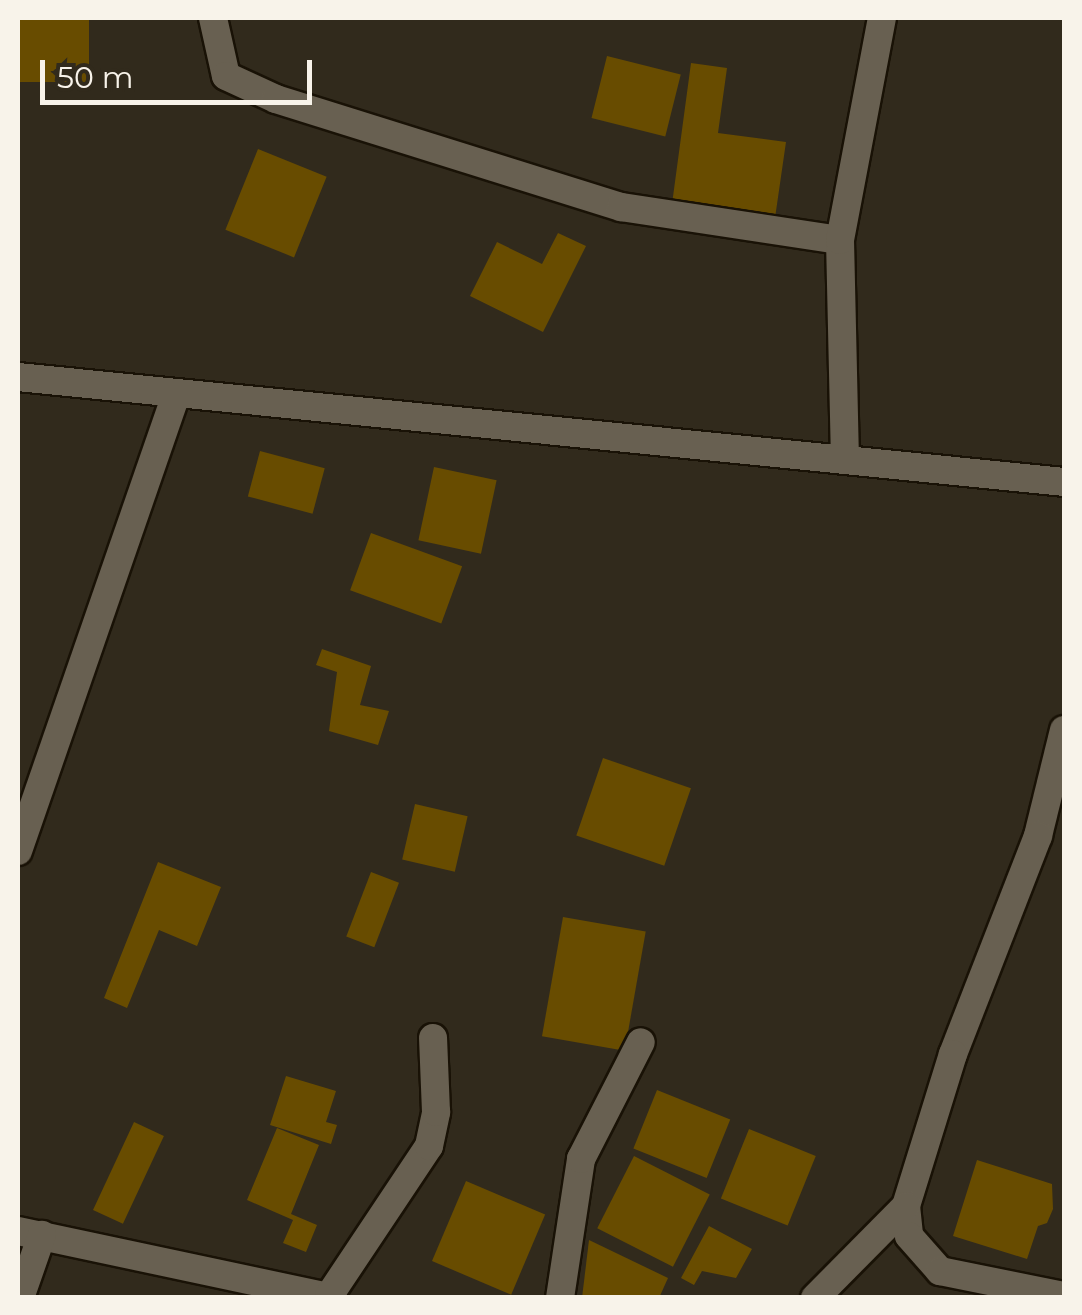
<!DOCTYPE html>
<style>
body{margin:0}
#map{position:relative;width:1082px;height:1315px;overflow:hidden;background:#312a1c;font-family:Montserrat,sans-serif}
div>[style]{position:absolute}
.building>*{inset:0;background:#684c00;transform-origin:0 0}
.roads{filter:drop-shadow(2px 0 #191206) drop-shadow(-2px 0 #191206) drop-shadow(0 2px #191206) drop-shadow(0 -2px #191206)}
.minor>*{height:28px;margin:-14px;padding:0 14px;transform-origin:14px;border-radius:14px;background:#686051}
.secondary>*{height:28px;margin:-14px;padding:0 14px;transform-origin:14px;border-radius:14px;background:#686051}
span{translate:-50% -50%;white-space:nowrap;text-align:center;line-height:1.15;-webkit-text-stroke:10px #312a1c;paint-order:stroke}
.frame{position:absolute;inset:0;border:20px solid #f8f3ea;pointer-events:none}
.scale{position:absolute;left:40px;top:60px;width:272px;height:45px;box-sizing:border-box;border:5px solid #f8f3ea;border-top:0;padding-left:12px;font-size:30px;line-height:35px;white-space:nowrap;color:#f8f3ea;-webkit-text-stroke:8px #312a1c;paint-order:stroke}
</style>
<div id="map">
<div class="building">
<i style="left:18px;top:18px;width:71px;height:64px"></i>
<i style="left:607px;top:56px;width:76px;height:64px;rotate:14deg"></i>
<i style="clip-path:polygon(691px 63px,727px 68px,718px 133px,786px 142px,775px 218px,672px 204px)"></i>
<i style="left:258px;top:149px;width:74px;height:87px;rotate:22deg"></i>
<i style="clip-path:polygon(558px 233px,586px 246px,543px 332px,470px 296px,497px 242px,542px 264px)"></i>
<i style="left:260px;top:451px;width:67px;height:47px;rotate:15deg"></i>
<i style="left:434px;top:467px;width:64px;height:75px;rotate:12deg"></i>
<i style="left:371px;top:533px;width:97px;height:61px;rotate:20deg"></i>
<i style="clip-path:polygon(322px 649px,371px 666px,360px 705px,389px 711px,378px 745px,329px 731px,337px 672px,316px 665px)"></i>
<i style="left:603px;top:758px;width:93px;height:82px;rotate:19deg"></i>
<i style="left:415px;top:804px;width:54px;height:57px;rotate:13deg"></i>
<i style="clip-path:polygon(158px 862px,221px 887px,197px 946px,159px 930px,127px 1008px,104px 998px)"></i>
<i style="left:371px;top:872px;width:30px;height:69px;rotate:21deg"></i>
<i style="left:563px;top:917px;width:84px;height:121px;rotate:10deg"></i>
<i style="clip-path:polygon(286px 1076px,336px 1091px,326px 1122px,337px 1125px,331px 1144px,270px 1125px)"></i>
<i style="left:657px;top:1090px;width:79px;height:63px;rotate:22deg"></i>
<i style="left:134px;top:1122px;width:33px;height:97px;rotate:25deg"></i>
<i style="clip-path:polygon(277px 1128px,319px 1145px,291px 1214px,317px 1225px,306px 1252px,283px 1243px,293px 1220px,247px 1200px)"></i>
<i style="left:749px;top:1129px;width:72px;height:75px;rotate:22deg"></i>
<i style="left:634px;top:1156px;width:85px;height:81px;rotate:27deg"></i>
<i style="clip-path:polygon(977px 1160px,1052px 1184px,1053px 1209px,1047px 1223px,1038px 1226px,1027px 1259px,953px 1236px)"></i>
<i style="left:466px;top:1181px;width:86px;height:87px;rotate:23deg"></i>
<i style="clip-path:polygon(709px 1226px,752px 1249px,736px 1278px,702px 1271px,694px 1285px,681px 1278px)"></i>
<i style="clip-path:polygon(589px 1240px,668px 1278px,659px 1298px,582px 1298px)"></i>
</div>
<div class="roads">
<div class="minor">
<i style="left:213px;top:18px;width:59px;rotate:77.4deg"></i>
<i style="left:226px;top:76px;width:55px;rotate:24.7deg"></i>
<i style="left:276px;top:99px;width:362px;rotate:17.4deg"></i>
<i style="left:621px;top:207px;width:221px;rotate:8.6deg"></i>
<i style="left:840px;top:240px;width:218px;rotate:88.7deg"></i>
<i style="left:840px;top:240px;width:226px;rotate:-79.3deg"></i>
<i style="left:1064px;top:730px;width:109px;rotate:103.8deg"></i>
<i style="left:1038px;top:836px;width:234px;rotate:111.3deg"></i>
<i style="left:953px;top:1054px;width:159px;rotate:107.2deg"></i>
<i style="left:906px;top:1206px;width:30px;rotate:84deg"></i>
<i style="left:909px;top:1236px;width:47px;rotate:48.5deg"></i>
<i style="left:940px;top:1271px;width:126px;rotate:11.4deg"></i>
<i style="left:18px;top:851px;width:483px;rotate:-70.9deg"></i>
<i style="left:18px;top:1231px;width:322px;rotate:12deg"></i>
<i style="left:329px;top:1296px;width:180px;rotate:-56.3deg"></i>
<i style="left:429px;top:1146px;width:35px;rotate:-78deg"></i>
<i style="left:436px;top:1112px;width:74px;rotate:-92.3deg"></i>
<i style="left:20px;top:1298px;width:67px;rotate:-70.8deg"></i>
<i style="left:560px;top:1298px;width:141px;rotate:-81.4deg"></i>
<i style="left:581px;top:1159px;width:131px;rotate:-62.9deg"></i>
<i style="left:815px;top:1298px;width:129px;rotate:-45.3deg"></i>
</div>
<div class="secondary">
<i style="left:18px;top:377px;width:1051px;rotate:5.73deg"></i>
</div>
</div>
<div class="frame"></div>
<div class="scale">50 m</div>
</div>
